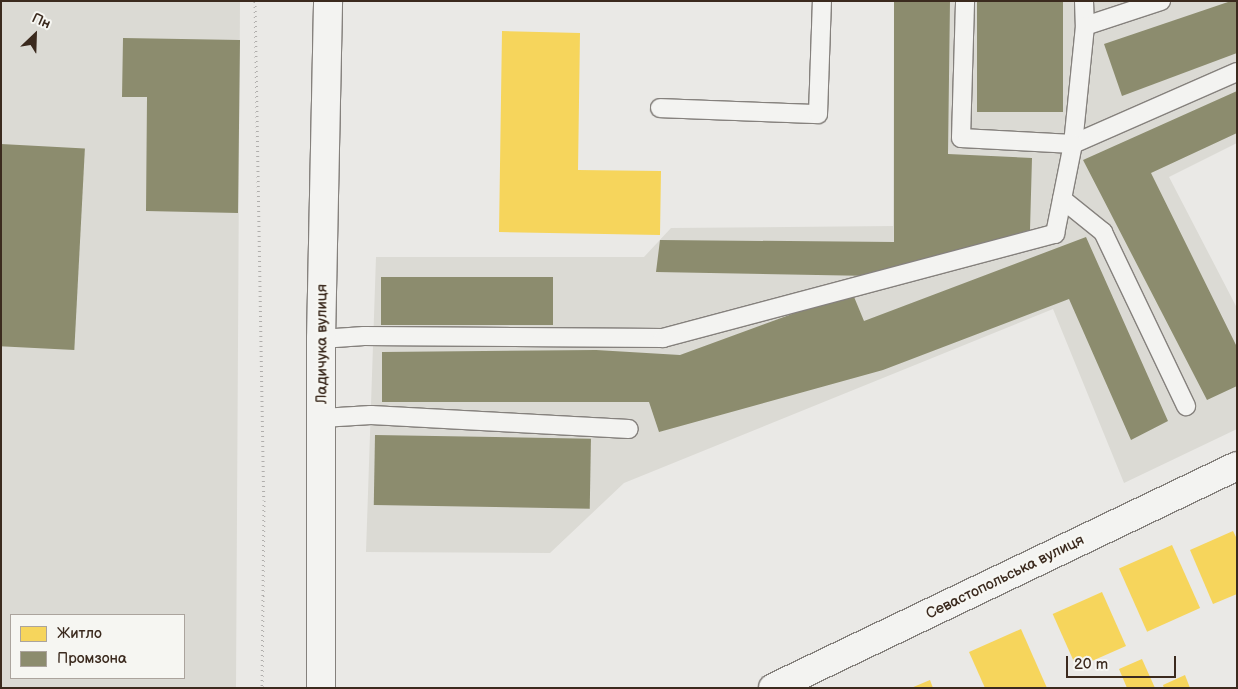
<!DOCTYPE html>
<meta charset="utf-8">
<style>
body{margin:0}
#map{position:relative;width:1238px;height:689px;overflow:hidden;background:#eae9e6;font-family:"Balsamiq Sans",sans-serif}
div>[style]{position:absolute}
.built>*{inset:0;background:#dbdad4}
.homes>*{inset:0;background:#f6d55c;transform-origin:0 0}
.industry>*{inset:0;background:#8c8c6e;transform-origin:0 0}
.path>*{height:3px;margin-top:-1.5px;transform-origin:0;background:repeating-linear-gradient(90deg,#b0aeac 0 1px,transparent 0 5px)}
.roads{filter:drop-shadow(1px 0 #85817d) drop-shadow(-1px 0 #85817d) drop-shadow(0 1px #85817d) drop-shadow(0 -1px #85817d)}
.service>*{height:18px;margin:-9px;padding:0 9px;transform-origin:9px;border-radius:9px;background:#f3f3f1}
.minor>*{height:28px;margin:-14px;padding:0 14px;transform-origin:14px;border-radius:14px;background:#f3f3f1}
.tertiary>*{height:28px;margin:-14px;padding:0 14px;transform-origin:14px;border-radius:14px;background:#f3f3f1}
span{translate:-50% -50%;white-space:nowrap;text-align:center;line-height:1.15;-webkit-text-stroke:5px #f6f6f2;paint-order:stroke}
.street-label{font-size:15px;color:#3b2a1e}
.frame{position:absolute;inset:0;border:2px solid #3b2a1e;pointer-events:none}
.legend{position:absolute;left:10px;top:614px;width:175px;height:65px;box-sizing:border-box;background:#f6f6f2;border:1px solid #aba49d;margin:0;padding:6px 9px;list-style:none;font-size:15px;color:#3b2a1e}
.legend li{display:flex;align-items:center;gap:10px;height:25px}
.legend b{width:25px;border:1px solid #aba49d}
.north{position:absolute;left:10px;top:10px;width:50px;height:50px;-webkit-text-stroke:4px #f6f6f2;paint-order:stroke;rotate:24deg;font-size:14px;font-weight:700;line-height:20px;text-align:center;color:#3b2a1e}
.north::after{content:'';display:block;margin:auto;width:18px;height:22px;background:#3b2a1e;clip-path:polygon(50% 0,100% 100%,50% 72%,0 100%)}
.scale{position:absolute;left:1066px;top:656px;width:110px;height:22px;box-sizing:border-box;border:2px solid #3b2a1e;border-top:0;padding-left:6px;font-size:15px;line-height:18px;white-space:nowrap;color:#3b2a1e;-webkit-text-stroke:4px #f6f6f2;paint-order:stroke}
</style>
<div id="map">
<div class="built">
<i style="clip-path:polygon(evenodd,1px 1px,240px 1px,236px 688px,1px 688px,1px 1px,11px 615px,184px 615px,184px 678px,11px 678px,11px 615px)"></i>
<i style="clip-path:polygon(894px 1px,1237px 1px,1237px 143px,1169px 177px,1237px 308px,1237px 429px,1124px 483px,1053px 309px,624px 483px,550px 553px,366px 552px,376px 257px,644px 257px,671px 228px,893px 226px)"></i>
</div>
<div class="homes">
<i style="clip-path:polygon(502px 31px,580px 33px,578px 170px,661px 171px,660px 235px,499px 232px)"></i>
<i style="clip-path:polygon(1233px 531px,1237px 539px,1237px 594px,1213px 604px,1190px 550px)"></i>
<i style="left:1172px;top:545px;width:69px;height:58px;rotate:66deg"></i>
<i style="left:1102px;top:592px;width:59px;height:54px;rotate:66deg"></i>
<i style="clip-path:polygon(1021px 629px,1047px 688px,985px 688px,969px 652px)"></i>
<i style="clip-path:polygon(1142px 659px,1155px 688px,1127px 688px,1119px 669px)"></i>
<i style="clip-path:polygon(1185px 675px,1190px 688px,1164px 688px,1163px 685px)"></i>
<i style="clip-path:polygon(930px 680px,933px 688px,911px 688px)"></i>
</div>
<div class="industry">
<i style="clip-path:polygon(894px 1px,950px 1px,948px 154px,1032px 158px,1030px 230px,872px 276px,656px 272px,660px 240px,894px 242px)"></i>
<i style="left:977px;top:1px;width:86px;height:111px"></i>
<i style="clip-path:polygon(1231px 1px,1237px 1px,1237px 53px,1122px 96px,1104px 44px)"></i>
<i style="clip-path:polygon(123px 38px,240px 40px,238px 213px,146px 211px,147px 97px,122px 97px)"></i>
<i style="clip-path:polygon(1237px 91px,1237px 133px,1151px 173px,1237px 347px,1237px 386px,1207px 400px,1083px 160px)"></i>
<i style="left:1px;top:144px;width:84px;height:202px;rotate:3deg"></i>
<i style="clip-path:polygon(1086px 237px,1168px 421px,1131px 440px,1069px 299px,883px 370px,659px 432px,649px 402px,382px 402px,382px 352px,596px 350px,680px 355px,852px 292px,864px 321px)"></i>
<i style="left:381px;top:277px;width:172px;height:48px"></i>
<i style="left:375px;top:435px;width:216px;height:70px;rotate:1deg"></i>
</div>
<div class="path">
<i style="left:255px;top:1px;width:499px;rotate:89deg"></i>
<i style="left:264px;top:500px;width:188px;rotate:90.6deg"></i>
</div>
<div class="roads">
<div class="service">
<i style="left:1084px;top:1px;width:25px;rotate:88deg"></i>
<i style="left:1161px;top:1px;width:80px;rotate:161.8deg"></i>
<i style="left:1085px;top:26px;width:119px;rotate:95.8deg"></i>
<i style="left:1073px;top:144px;width:179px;rotate:-23.7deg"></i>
<i style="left:660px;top:108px;width:158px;rotate:2.2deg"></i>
<i style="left:818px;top:114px;width:113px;rotate:-88deg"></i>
<i style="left:1062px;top:199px;width:53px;rotate:38.8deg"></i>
<i style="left:1103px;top:232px;width:193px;rotate:64.5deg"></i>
<i style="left:321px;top:339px;width:43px;rotate:-4deg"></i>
<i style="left:364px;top:336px;width:299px;rotate:0.4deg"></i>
<i style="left:663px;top:338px;width:406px;rotate:-14.9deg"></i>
<i style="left:1055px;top:234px;width:92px;rotate:-78.7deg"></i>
<i style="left:1073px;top:144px;width:112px;rotate:-176.9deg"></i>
<i style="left:961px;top:138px;width:137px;rotate:-88.3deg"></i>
<i style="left:322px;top:418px;width:49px;rotate:-3.5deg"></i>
<i style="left:371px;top:415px;width:258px;rotate:3.1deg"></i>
</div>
<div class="minor">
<i style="left:773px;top:688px;width:514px;rotate:-25.57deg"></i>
</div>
<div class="tertiary">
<i style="left:321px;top:688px;width:349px;rotate:-90deg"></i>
<i style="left:321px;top:339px;width:338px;rotate:-88.8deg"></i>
</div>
</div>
<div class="street-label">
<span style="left:322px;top:344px;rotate:-90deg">Ладичука вулиця</span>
<span style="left:1005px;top:577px;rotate:-26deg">Севастопольська вулиця</span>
</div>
<div class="frame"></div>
<ul class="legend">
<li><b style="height:14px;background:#f6d55c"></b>Житло</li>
<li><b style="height:14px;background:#8c8c6e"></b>Промзона</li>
</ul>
<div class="north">Пн</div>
<div class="scale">20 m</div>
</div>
